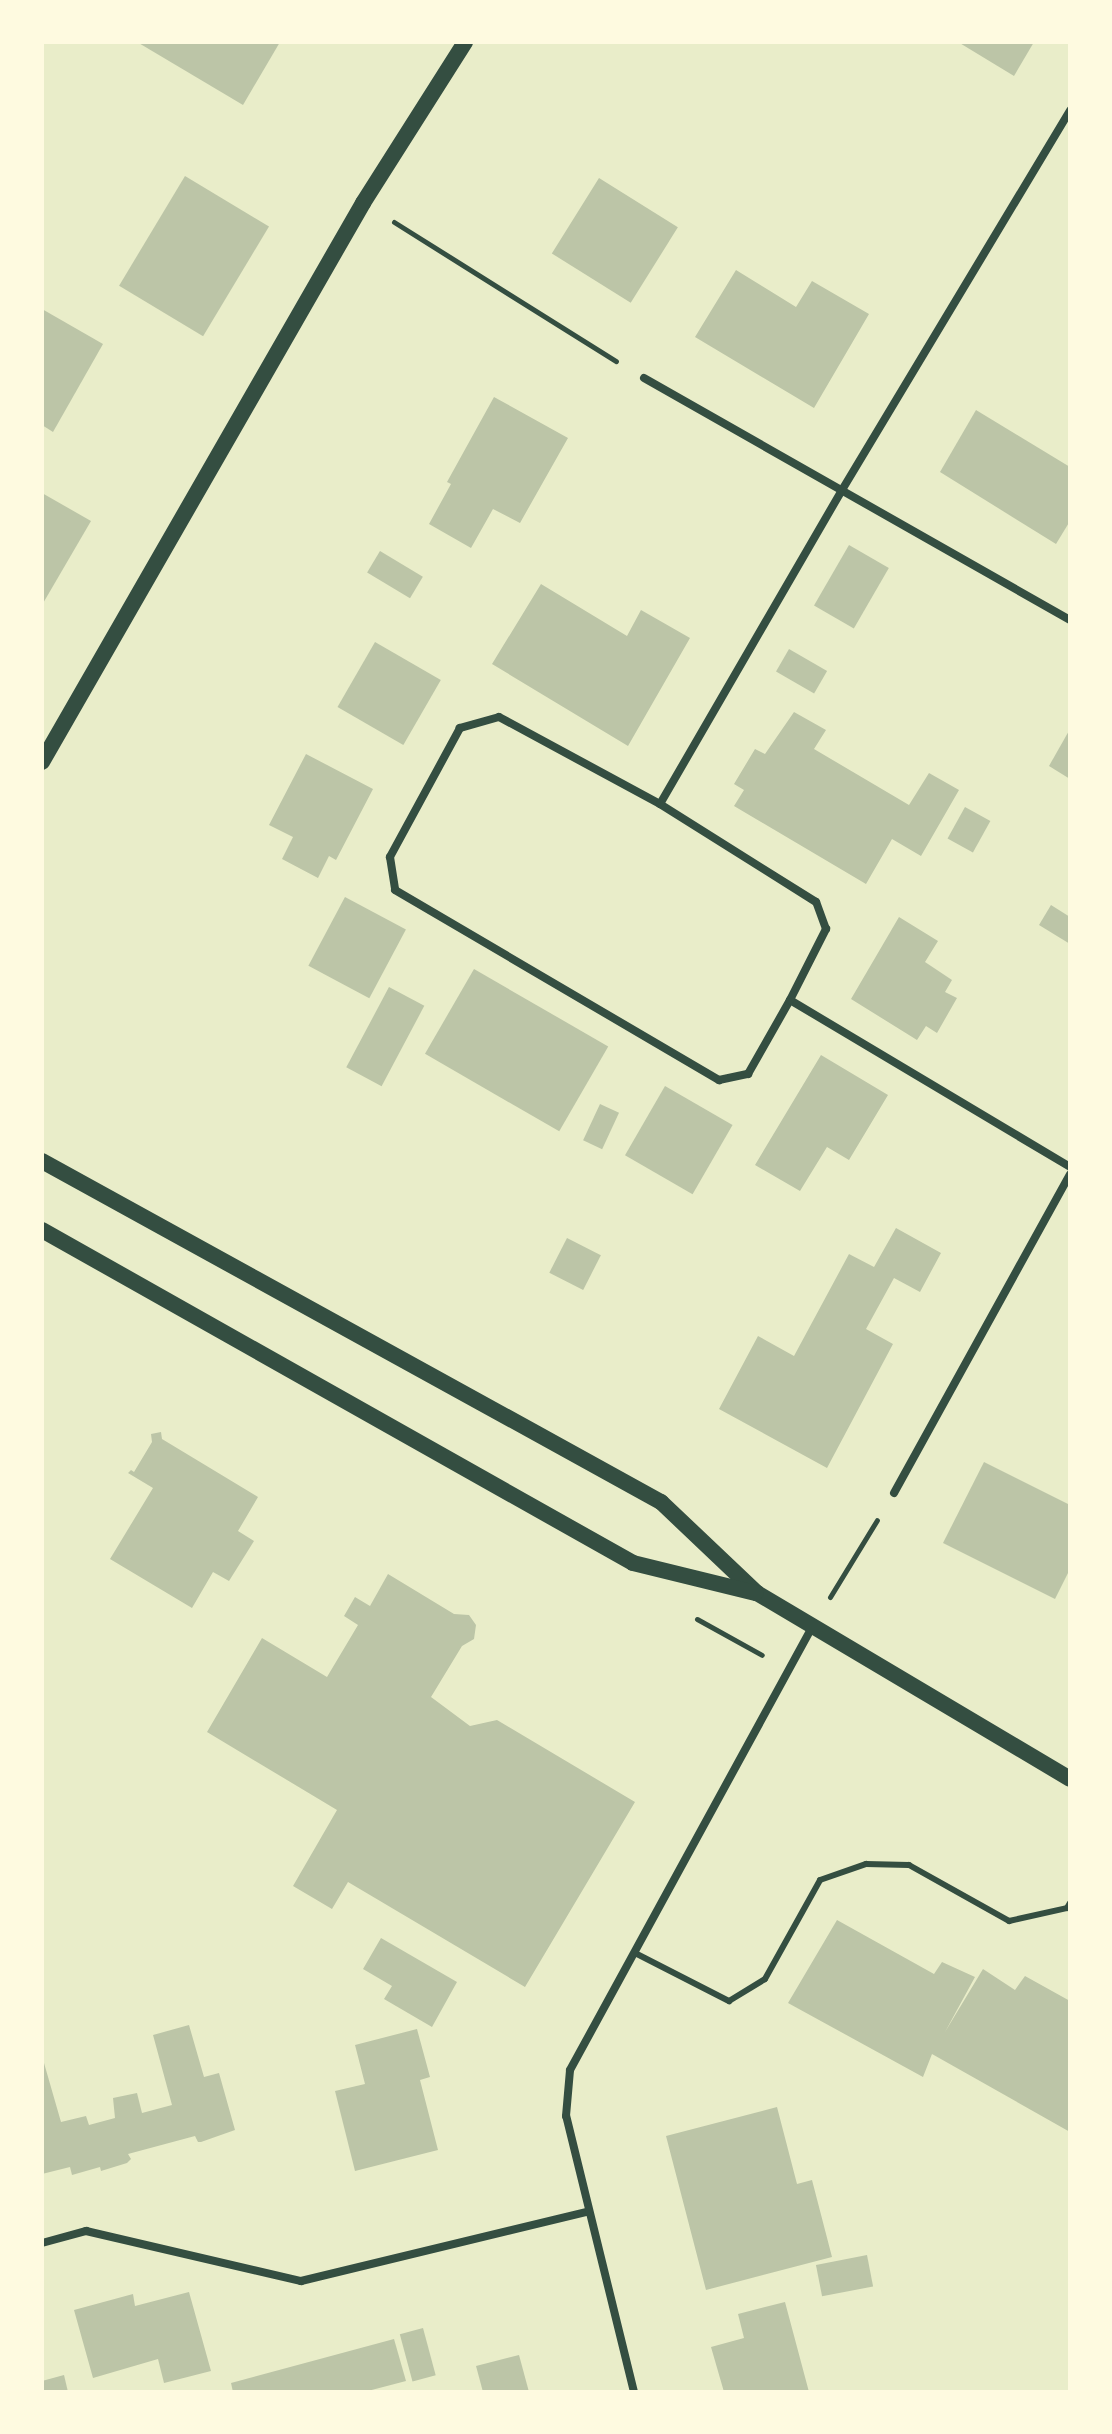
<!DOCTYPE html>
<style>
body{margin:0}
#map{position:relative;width:1112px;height:2434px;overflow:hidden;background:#e9edc9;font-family:"Sofia Sans Condensed",sans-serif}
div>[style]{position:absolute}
.building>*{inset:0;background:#bcc5a7;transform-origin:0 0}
.path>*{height:5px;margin:-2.5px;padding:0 2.5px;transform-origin:2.5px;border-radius:2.5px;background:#344e41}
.service>*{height:6px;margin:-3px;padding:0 3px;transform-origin:3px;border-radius:3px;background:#344e41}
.minor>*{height:8px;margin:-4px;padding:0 4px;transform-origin:4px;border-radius:4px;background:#344e41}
.secondary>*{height:16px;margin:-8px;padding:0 8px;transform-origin:8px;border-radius:8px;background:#344e41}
span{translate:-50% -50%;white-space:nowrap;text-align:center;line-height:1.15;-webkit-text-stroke:7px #fefae0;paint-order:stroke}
.frame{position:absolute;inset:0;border:44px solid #fefae0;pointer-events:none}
</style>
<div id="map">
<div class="building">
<i style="clip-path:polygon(137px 42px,280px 42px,243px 105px)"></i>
<i style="clip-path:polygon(958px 42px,1034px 42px,1014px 76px)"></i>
<i style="left:185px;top:176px;width:98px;height:128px;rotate:31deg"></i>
<i style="left:599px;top:178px;width:93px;height:89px;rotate:32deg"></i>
<i style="clip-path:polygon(736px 270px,796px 307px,812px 281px,869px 314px,814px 408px,695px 337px)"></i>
<i style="clip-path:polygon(42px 309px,103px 344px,53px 432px,42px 425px)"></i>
<i style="clip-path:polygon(494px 397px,568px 438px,520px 523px,493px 509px,471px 548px,429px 524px,451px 484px,447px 482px)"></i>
<i style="clip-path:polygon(976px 410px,1070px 467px,1070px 521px,1056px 544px,940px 472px)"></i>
<i style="clip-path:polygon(42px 493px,91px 521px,42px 605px)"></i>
<i style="left:849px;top:545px;width:46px;height:70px;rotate:30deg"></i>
<i style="left:380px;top:551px;width:50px;height:25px;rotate:31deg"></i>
<i style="clip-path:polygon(541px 584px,627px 636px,641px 610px,690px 638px,628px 746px,492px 664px)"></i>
<i style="left:375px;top:642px;width:76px;height:75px;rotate:30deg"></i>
<i style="left:789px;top:649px;width:44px;height:26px;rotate:30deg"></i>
<i style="clip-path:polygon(794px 712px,826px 730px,814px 749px,909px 805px,929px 773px,959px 790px,921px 856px,892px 839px,866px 884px,734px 806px,744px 790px,734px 784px,755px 749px,765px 754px)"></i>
<i style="clip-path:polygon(1070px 729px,1070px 779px,1049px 766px)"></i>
<i style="clip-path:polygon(306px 754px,373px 789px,336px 860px,329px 856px,318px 878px,282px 859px,293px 837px,269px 825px)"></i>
<i style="left:965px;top:807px;width:29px;height:36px;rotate:29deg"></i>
<i style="left:345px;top:897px;width:69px;height:78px;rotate:28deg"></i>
<i style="clip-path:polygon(1051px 905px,1070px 917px,1070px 944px,1039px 925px)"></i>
<i style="clip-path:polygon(899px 917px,938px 941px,925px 962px,952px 980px,945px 992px,957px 998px,937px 1033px,926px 1026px,917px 1040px,851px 999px)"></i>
<i style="left:474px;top:969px;width:155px;height:98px;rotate:30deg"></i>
<i style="left:389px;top:987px;width:40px;height:91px;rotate:28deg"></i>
<i style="clip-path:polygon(821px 1055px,888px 1095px,849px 1160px,827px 1147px,800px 1191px,755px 1165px)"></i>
<i style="left:665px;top:1086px;width:78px;height:80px;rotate:30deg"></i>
<i style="left:600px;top:1104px;width:21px;height:40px;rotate:25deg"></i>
<i style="clip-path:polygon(896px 1228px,941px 1253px,920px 1292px,894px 1278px,866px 1329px,893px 1344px,827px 1468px,719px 1409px,758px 1336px,794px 1356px,849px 1254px,874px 1267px)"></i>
<i style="left:567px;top:1238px;width:38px;height:39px;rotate:27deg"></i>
<i style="clip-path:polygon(161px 1432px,162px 1439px,258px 1497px,238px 1531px,254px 1541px,229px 1581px,213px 1572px,192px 1608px,110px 1559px,153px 1488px,128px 1473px,131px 1470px,134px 1472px,152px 1442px,151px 1434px)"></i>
<i style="clip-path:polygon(984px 1462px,1070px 1505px,1070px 1569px,1055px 1599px,943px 1543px)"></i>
<i style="clip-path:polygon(388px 1574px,454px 1614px,469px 1615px,476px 1625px,474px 1639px,462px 1646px,431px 1697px,470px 1726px,497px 1720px,635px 1802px,525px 1987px,348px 1882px,332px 1909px,293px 1886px,337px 1810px,207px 1732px,262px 1638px,327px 1677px,358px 1625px,344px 1616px,355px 1597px,370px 1606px)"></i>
<i style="clip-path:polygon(837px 1920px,934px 1974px,942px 1962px,975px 1977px,945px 2032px,983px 1969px,1015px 1990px,1025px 1976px,1070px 2001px,1070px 2132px,932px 2054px,923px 2077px,788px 2003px)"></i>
<i style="clip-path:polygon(381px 1938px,457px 1982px,432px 2027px,384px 1999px,392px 1986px,363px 1969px)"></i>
<i style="clip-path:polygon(189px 2025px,204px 2077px,219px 2073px,235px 2130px,201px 2142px,198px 2142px,195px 2136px,128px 2154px,131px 2159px,127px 2163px,101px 2171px,100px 2167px,72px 2175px,70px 2167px,42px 2174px,42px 2056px,61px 2122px,86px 2116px,89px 2125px,115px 2118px,113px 2098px,137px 2093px,142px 2113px,172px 2105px,153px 2035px)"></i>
<i style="clip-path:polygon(417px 2029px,430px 2077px,420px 2080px,438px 2150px,355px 2171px,335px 2091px,365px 2084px,355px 2045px)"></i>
<i style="clip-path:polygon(777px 2107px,797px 2184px,812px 2180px,832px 2257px,706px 2290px,666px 2136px)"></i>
<i style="left:867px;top:2255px;width:32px;height:52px;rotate:79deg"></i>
<i style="clip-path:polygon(189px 2292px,211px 2371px,164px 2383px,158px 2359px,93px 2378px,74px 2310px,133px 2294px,135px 2306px)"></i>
<i style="clip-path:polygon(785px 2302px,809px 2392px,724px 2392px,711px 2347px,744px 2338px,738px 2314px)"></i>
<i style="left:423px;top:2328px;width:49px;height:24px;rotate:75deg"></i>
<i style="clip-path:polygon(394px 2339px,406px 2381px,364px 2392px,233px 2392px,231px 2383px)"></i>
<i style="clip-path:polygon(519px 2355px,529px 2392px,483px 2392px,476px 2366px)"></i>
<i style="clip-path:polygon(64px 2375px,68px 2392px,42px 2392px,42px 2381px)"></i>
</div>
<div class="path">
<i style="left:394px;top:222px;width:262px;rotate:32.1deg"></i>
<i style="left:830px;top:1597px;width:90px;rotate:-58.6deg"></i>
<i style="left:697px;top:1619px;width:74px;rotate:29deg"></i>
</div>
<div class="service">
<i style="left:635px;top:1953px;width:106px;rotate:27.1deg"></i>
<i style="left:729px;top:2001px;width:42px;rotate:-31.4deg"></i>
<i style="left:765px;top:1979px;width:113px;rotate:-60.9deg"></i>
<i style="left:820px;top:1880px;width:49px;rotate:-19.2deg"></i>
<i style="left:866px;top:1864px;width:43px;rotate:1.3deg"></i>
<i style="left:909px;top:1865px;width:115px;rotate:29.2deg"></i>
<i style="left:1009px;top:1921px;width:59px;rotate:-12.6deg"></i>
<i style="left:1067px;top:1908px;width:6px;rotate:-59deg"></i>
</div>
<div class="minor">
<i style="left:644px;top:378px;width:490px;rotate:29.6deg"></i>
<i style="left:660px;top:804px;width:183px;rotate:-151.6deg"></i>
<i style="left:499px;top:717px;width:41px;rotate:164.2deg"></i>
<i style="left:460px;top:728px;width:147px;rotate:118.5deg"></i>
<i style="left:390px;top:857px;width:33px;rotate:81deg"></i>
<i style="left:395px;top:890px;width:376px;rotate:30.4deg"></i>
<i style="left:719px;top:1080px;width:30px;rotate:-12deg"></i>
<i style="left:748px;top:1074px;width:85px;rotate:-60.4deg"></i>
<i style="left:790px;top:1000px;width:326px;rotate:30.8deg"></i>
<i style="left:790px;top:1000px;width:80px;rotate:-63.1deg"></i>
<i style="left:826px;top:929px;width:29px;rotate:-110deg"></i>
<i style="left:816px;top:902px;width:184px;rotate:-147.9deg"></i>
<i style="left:660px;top:804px;width:363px;rotate:-59.9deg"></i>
<i style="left:842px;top:490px;width:443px;rotate:-59deg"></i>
<i style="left:894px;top:1493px;width:364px;rotate:-61.1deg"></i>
<i style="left:42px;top:2243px;width:46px;rotate:-15.3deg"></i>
<i style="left:86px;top:2231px;width:221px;rotate:13.1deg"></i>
<i style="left:301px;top:2281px;width:294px;rotate:-13.6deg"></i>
<i style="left:634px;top:2392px;width:284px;rotate:-103.8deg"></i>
<i style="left:566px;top:2116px;width:46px;rotate:-85deg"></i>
<i style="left:570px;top:2070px;width:503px;rotate:-61.34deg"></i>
</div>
<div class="secondary">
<i style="left:42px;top:762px;width:645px;rotate:-60.13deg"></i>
<i style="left:363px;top:203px;width:191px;rotate:-57.6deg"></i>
<i style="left:42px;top:1161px;width:707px;rotate:28.85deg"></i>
<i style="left:661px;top:1502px;width:132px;rotate:43.5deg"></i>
<i style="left:757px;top:1593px;width:364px;rotate:30.7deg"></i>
<i style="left:42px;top:1230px;width:678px;rotate:29.4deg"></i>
<i style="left:633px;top:1563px;width:126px;rotate:13.8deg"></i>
</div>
<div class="frame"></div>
</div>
